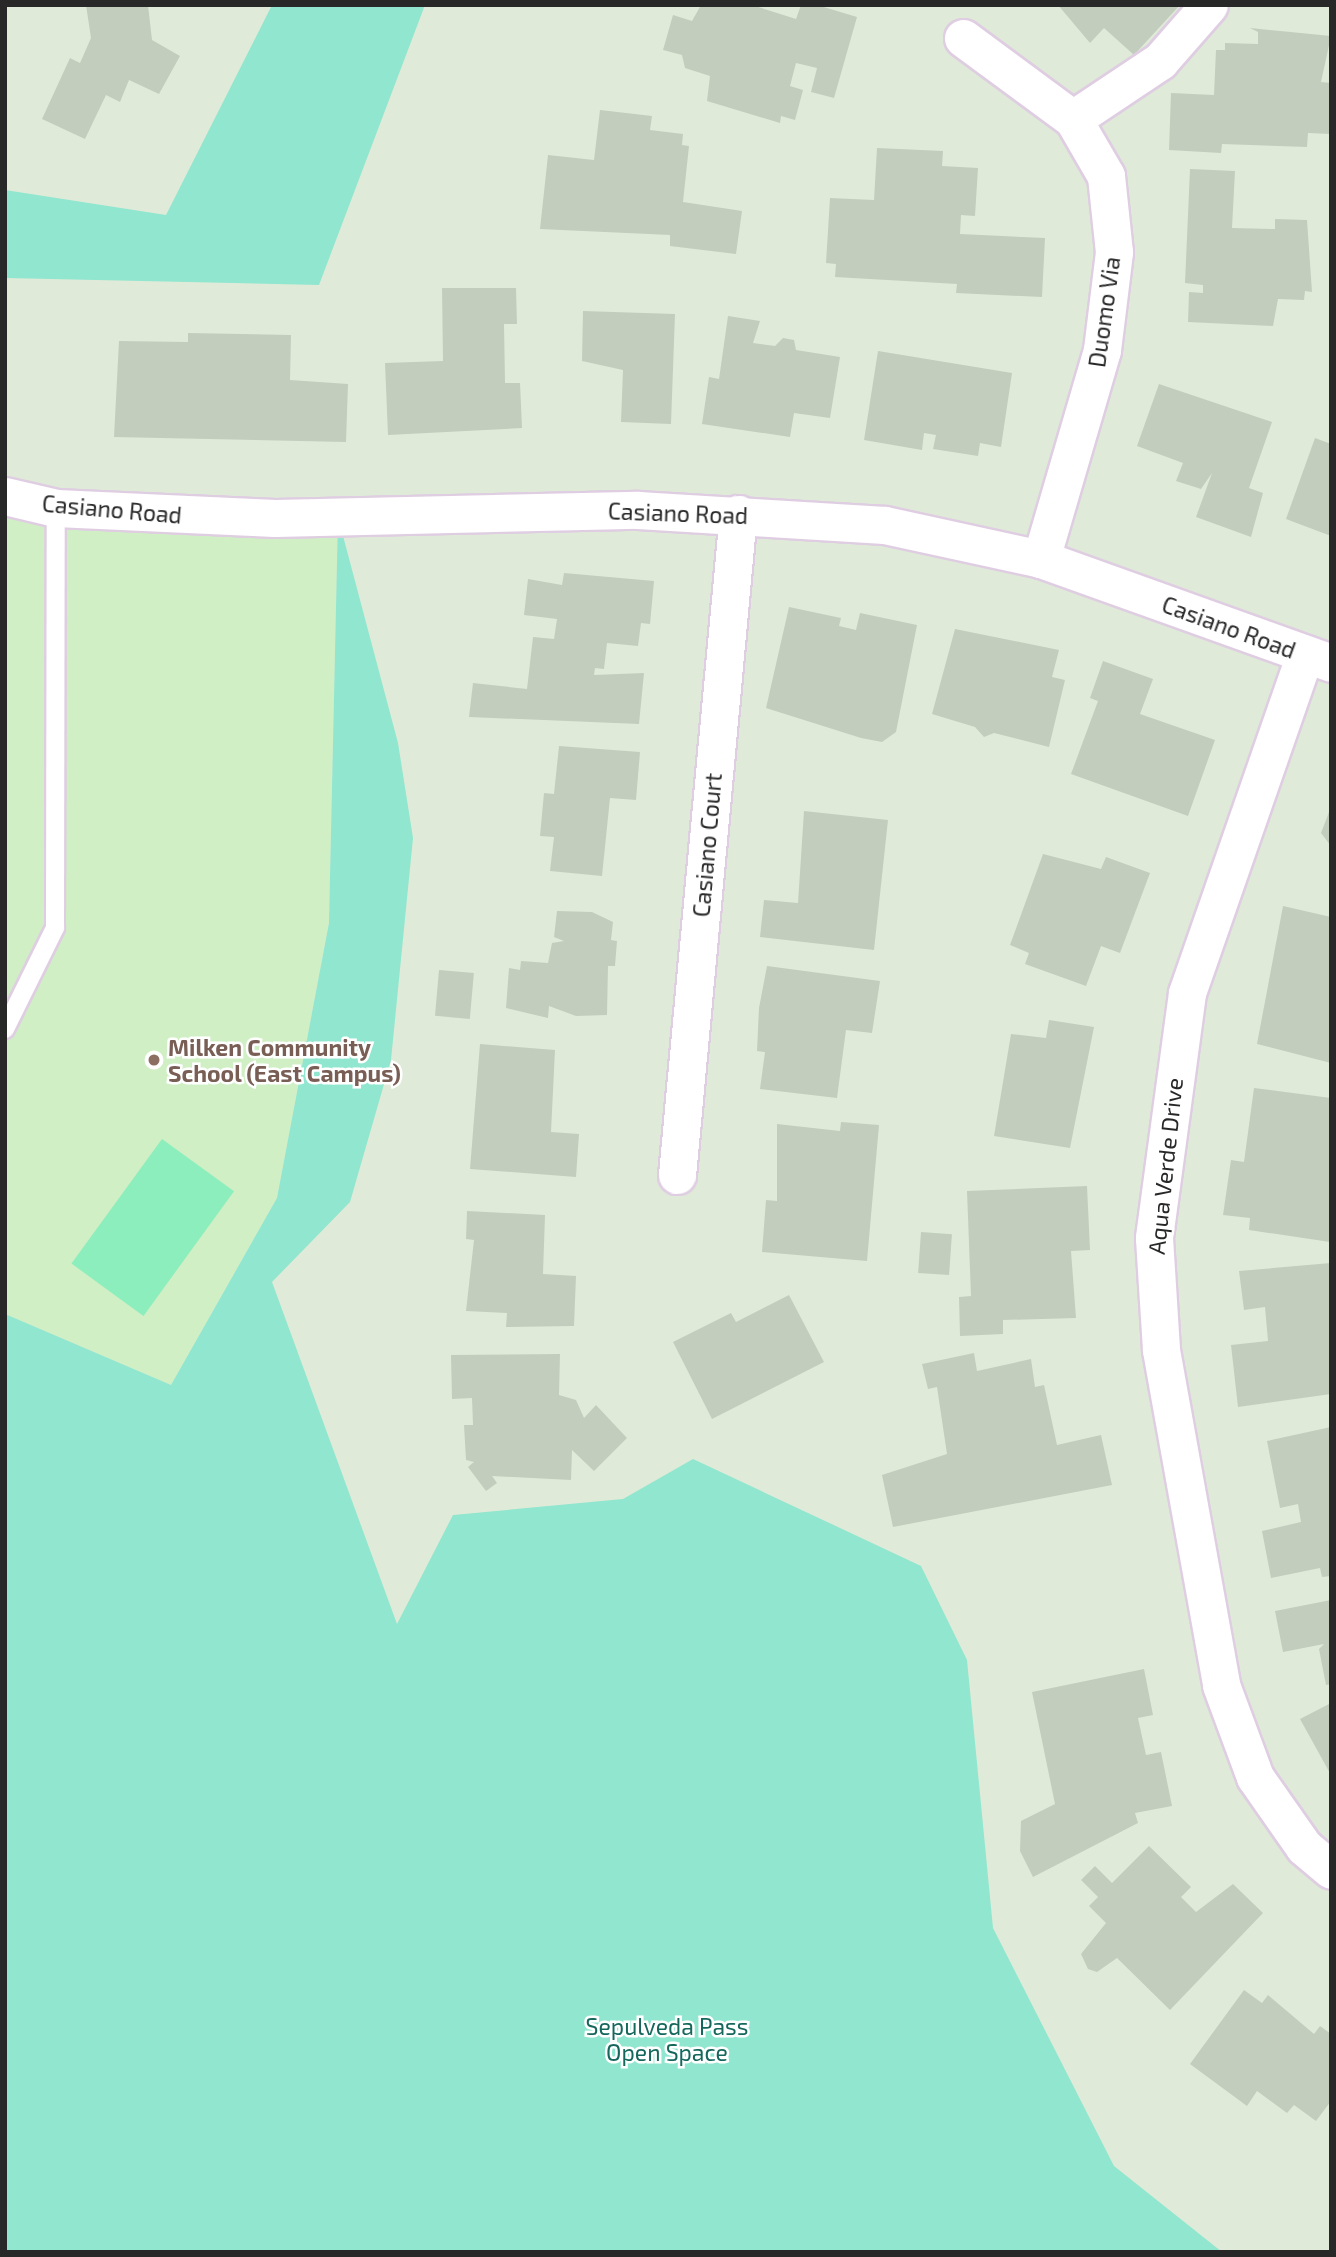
<!DOCTYPE html>
<style>
body{margin:0}
#map{position:relative;width:1336px;height:2257px;overflow:hidden;background:#dfebd8;font-family:"Exo 2",sans-serif}
div>[style]{position:absolute}
.education>*{inset:0;background:#d0efc5}
.green>*{inset:0;background:#90e6cf}
.pitch>*{inset:0;background:#8beebc;transform-origin:0 0}
.building>*{inset:0;background:#c2cdbe;transform-origin:0 0}
.roads{filter:drop-shadow(2px 0 #dfcde2) drop-shadow(-2px 0 #dfcde2) drop-shadow(0 2px #dfcde2) drop-shadow(0 -2px #dfcde2)}
.lane>*{height:18px;margin:-9px;padding:0 9px;transform-origin:9px;border-radius:9px;background:#fff}
.street>*{height:37px;margin:-18.5px;padding:0 18.5px;transform-origin:18.5px;border-radius:18.5px;background:#fff}
.dots>*{width:19px;height:19px;translate:-50% -50%;box-sizing:border-box;border:4px solid #fff;border-radius:50%}
span{translate:-50% -50%;white-space:nowrap;text-align:center;line-height:1.15;-webkit-text-stroke:5px #fff;paint-order:stroke}
.street-label{font-size:23px;color:#282828}
.education-label{font-size:23px;color:#785e54;font-weight:700}
.left{translate:0 -50%;text-align:left}
.park-label{font-size:23px;color:#15675c}
.frame{position:absolute;inset:0;border:7px solid #282828;pointer-events:none}
</style>
<div id="map">
<div class="education">
<i style="clip-path:polygon(5px 496px,338px 517px,329px 923px,277px 1198px,171px 1385px,5px 1314px)"></i>
</div>
<div class="green">
<i style="clip-path:polygon(272px 5px,425px 5px,319px 285px,5px 278px,5px 190px,166px 215px)"></i>
<i style="clip-path:polygon(338px 517px,398px 743px,413px 838px,391px 1060px,350px 1202px,272px 1282px,397px 1624px,453px 1515px,623px 1499px,693px 1459px,921px 1566px,967px 1660px,993px 1928px,1114px 2166px,1222px 2252px,5px 2252px,5px 1314px,171px 1385px,277px 1198px,329px 923px)"></i>
</div>
<div class="pitch">
<i style="left:162px;top:1139px;width:89px;height:154px;rotate:36deg"></i>
</div>
<div class="building">
<i style="clip-path:polygon(86px 5px,148px 5px,152px 40px,180px 56px,159px 94px,129px 80px,120px 102px,106px 95px,85px 139px,42px 119px,70px 58px,80px 63px,91px 38px)"></i>
<i style="clip-path:polygon(701px 5px,752px 5px,796px 19px,801px 5px,817px 5px,857px 17px,834px 98px,811px 92px,817px 68px,796px 63px,790px 86px,803px 90px,795px 120px,781px 116px,780px 123px,707px 101px,710px 76px,685px 68px,682px 55px,663px 50px,673px 15px,692px 21px)"></i>
<i style="clip-path:polygon(1058px 5px,1180px 5px,1134px 55px,1104px 28px,1090px 43px)"></i>
<i style="clip-path:polygon(1250px 28px,1331px 36px,1321px 82px,1331px 83px,1331px 134px,1308px 133px,1307px 147px,1222px 144px,1221px 153px,1169px 150px,1171px 93px,1214px 95px,1216px 50px,1225px 50px,1225px 43px,1258px 44px,1258px 32px)"></i>
<i style="clip-path:polygon(600px 110px,652px 116px,650px 130px,683px 134px,682px 145px,689px 146px,683px 202px,742px 211px,736px 254px,670px 246px,670px 235px,540px 229px,548px 155px,594px 160px)"></i>
<i style="clip-path:polygon(877px 148px,943px 151px,942px 166px,978px 168px,975px 216px,961px 215px,960px 234px,1045px 238px,1042px 297px,956px 293px,957px 284px,835px 277px,836px 264px,826px 263px,830px 198px,874px 200px)"></i>
<i style="clip-path:polygon(1190px 169px,1235px 171px,1232px 228px,1275px 229px,1275px 219px,1307px 220px,1312px 292px,1305px 291px,1304px 300px,1278px 299px,1273px 326px,1188px 322px,1189px 292px,1203px 293px,1203px 285px,1185px 283px)"></i>
<i style="clip-path:polygon(442px 288px,516px 288px,517px 324px,504px 324px,505px 383px,520px 383px,522px 428px,388px 435px,385px 363px,443px 361px)"></i>
<i style="clip-path:polygon(583px 311px,675px 314px,671px 424px,621px 422px,623px 370px,582px 361px)"></i>
<i style="clip-path:polygon(728px 316px,760px 321px,753px 343px,775px 346px,783px 338px,794px 340px,796px 350px,840px 357px,830px 418px,794px 413px,790px 437px,702px 424px,709px 377px,719px 379px)"></i>
<i style="clip-path:polygon(188px 333px,291px 335px,290px 380px,348px 384px,346px 442px,114px 437px,119px 341px,188px 342px)"></i>
<i style="clip-path:polygon(878px 351px,1012px 373px,1001px 447px,980px 443px,978px 456px,933px 449px,936px 435px,924px 433px,922px 450px,864px 440px)"></i>
<i style="clip-path:polygon(1159px 384px,1272px 422px,1249px 488px,1263px 493px,1251px 537px,1196px 517px,1212px 473px,1201px 489px,1176px 481px,1183px 463px,1137px 446px)"></i>
<i style="clip-path:polygon(1315px 438px,1331px 444px,1331px 536px,1286px 519px)"></i>
<i style="clip-path:polygon(564px 573px,654px 581px,650px 624px,641px 623px,638px 646px,607px 643px,604px 669px,595px 668px,594px 675px,644px 673px,639px 724px,469px 717px,473px 683px,527px 689px,533px 637px,554px 639px,557px 619px,524px 615px,528px 579px,562px 585px)"></i>
<i style="clip-path:polygon(789px 607px,841px 618px,839px 626px,856px 630px,860px 613px,917px 625px,896px 732px,882px 742px,861px 738px,766px 708px)"></i>
<i style="clip-path:polygon(955px 629px,1059px 650px,1052px 677px,1065px 680px,1049px 747px,994px 733px,984px 737px,975px 727px,932px 714px)"></i>
<i style="clip-path:polygon(1103px 661px,1153px 679px,1140px 714px,1215px 740px,1188px 816px,1071px 774px,1098px 701px,1090px 698px)"></i>
<i style="clip-path:polygon(559px 746px,640px 752px,636px 800px,610px 798px,602px 876px,550px 871px,554px 837px,540px 836px,544px 793px,554px 794px)"></i>
<i style="clip-path:polygon(1331px 807px,1331px 846px,1321px 833px)"></i>
<i style="clip-path:polygon(804px 811px,888px 820px,874px 950px,760px 937px,764px 900px,798px 903px)"></i>
<i style="clip-path:polygon(1043px 854px,1101px 869px,1106px 857px,1150px 873px,1120px 953px,1101px 946px,1086px 986px,1025px 964px,1029px 953px,1010px 945px)"></i>
<i style="clip-path:polygon(1283px 906px,1331px 917px,1331px 1063px,1257px 1044px)"></i>
<i style="clip-path:polygon(557px 911px,592px 912px,613px 922px,611px 940px,617px 941px,615px 966px,608px 966px,607px 1015px,576px 1016px,549px 1006px,548px 1018px,506px 1008px,509px 968px,520px 970px,521px 961px,548px 963px,552px 943px,564px 941px,554px 937px)"></i>
<i style="clip-path:polygon(767px 966px,880px 981px,872px 1033px,846px 1030px,837px 1098px,760px 1089px,765px 1052px,757px 1051px,759px 1008px)"></i>
<i style="left:439px;top:970px;width:35px;height:46px;rotate:5deg"></i>
<i style="clip-path:polygon(1049px 1020px,1094px 1027px,1070px 1148px,994px 1136px,1011px 1034px,1046px 1038px)"></i>
<i style="clip-path:polygon(480px 1044px,555px 1050px,551px 1132px,579px 1134px,576px 1177px,470px 1169px)"></i>
<i style="clip-path:polygon(1254px 1088px,1331px 1098px,1330px 1242px,1249px 1230px,1250px 1218px,1223px 1215px,1231px 1160px,1244px 1162px)"></i>
<i style="clip-path:polygon(841px 1122px,879px 1125px,867px 1261px,762px 1252px,766px 1200px,777px 1201px,777px 1124px,840px 1131px)"></i>
<i style="clip-path:polygon(1087px 1186px,1090px 1250px,1071px 1251px,1076px 1318px,1003px 1320px,1003px 1334px,960px 1336px,959px 1297px,971px 1296px,967px 1191px)"></i>
<i style="clip-path:polygon(467px 1211px,545px 1215px,543px 1274px,576px 1276px,574px 1326px,506px 1327px,507px 1313px,466px 1311px,474px 1240px,466px 1239px)"></i>
<i style="left:921px;top:1232px;width:31px;height:41px;rotate:4deg"></i>
<i style="clip-path:polygon(1331px 1263px,1331px 1394px,1238px 1407px,1231px 1345px,1268px 1341px,1265px 1307px,1244px 1310px,1239px 1271px)"></i>
<i style="clip-path:polygon(789px 1295px,824px 1362px,712px 1419px,673px 1342px,731px 1313px,736px 1322px)"></i>
<i style="clip-path:polygon(974px 1353px,977px 1371px,1031px 1359px,1035px 1387px,1044px 1385px,1057px 1445px,1101px 1435px,1112px 1485px,893px 1527px,882px 1475px,947px 1454px,937px 1387px,928px 1389px,922px 1364px)"></i>
<i style="clip-path:polygon(560px 1354px,559px 1395px,576px 1400px,584px 1418px,596px 1405px,627px 1438px,594px 1471px,572px 1450px,571px 1480px,492px 1476px,497px 1483px,486px 1491px,468px 1467px,474px 1462px,466px 1460px,464px 1425px,473px 1425px,472px 1398px,452px 1399px,451px 1355px)"></i>
<i style="clip-path:polygon(1331px 1427px,1331px 1576px,1322px 1577px,1320px 1568px,1271px 1578px,1262px 1531px,1301px 1522px,1298px 1504px,1280px 1508px,1267px 1441px)"></i>
<i style="clip-path:polygon(1331px 1600px,1331px 1684px,1326px 1685px,1319px 1649px,1324px 1644px,1283px 1652px,1275px 1611px)"></i>
<i style="clip-path:polygon(1144px 1669px,1153px 1715px,1138px 1718px,1146px 1755px,1161px 1752px,1172px 1806px,1135px 1813px,1138px 1823px,1033px 1877px,1020px 1851px,1021px 1821px,1055px 1804px,1032px 1692px)"></i>
<i style="clip-path:polygon(1331px 1703px,1331px 1775px,1300px 1719px)"></i>
<i style="clip-path:polygon(1149px 1846px,1191px 1887px,1181px 1897px,1196px 1912px,1233px 1884px,1263px 1913px,1170px 2010px,1117px 1958px,1097px 1972px,1088px 1969px,1081px 1954px,1106px 1923px,1089px 1906px,1098px 1897px,1081px 1880px,1095px 1866px,1112px 1883px)"></i>
<i style="clip-path:polygon(1244px 1990px,1262px 2003px,1268px 1995px,1314px 2034px,1320px 2026px,1331px 2034px,1331px 2101px,1316px 2121px,1294px 2105px,1287px 2113px,1257px 2091px,1247px 2106px,1190px 2064px)"></i>
</div>
<div class="roads">
<div class="lane">
<i style="left:5px;top:1029px;width:113px;rotate:-63.7deg"></i>
<i style="left:55px;top:928px;width:420px;rotate:-89.9deg"></i>
</div>
<div class="street">
<i style="left:963px;top:38px;width:137px;rotate:36.4deg"></i>
<i style="left:1073px;top:119px;width:66px;rotate:59.9deg"></i>
<i style="left:1106px;top:176px;width:76px;rotate:84deg"></i>
<i style="left:1114px;top:252px;width:99px;rotate:97deg"></i>
<i style="left:1102px;top:350px;width:218px;rotate:106.3deg"></i>
<i style="left:1073px;top:119px;width:105px;rotate:-33.7deg"></i>
<i style="left:1160px;top:61px;width:74px;rotate:-48.8deg"></i>
<i style="left:5px;top:496px;width:52px;rotate:13.2deg"></i>
<i style="left:56px;top:508px;width:219px;rotate:2.6deg"></i>
<i style="left:275px;top:518px;width:363px;rotate:-1.3deg"></i>
<i style="left:638px;top:510px;width:247px;rotate:3.5deg"></i>
<i style="left:885px;top:525px;width:160px;rotate:12.3deg"></i>
<i style="left:1041px;top:559px;width:308px;rotate:19.7deg"></i>
<i style="left:1305px;top:654px;width:359px;rotate:109.2deg"></i>
<i style="left:1187px;top:993px;width:247px;rotate:97.7deg"></i>
<i style="left:1154px;top:1238px;width:112px;rotate:86.4deg"></i>
<i style="left:1161px;top:1350px;width:340px;rotate:79.8deg"></i>
<i style="left:1221px;top:1685px;width:98px;rotate:69.7deg"></i>
<i style="left:1255px;top:1777px;width:85px;rotate:55deg"></i>
<i style="left:1304px;top:1847px;width:35px;rotate:40deg"></i>
<i style="left:677px;top:1175px;width:664px;rotate:-84.73deg"></i>
</div>
</div>
<div class="dots">
<i style="left:154px;top:1060px;background:#8d6e63"></i>
</div>
<div class="street-label">
<span style="left:1104px;top:312px;rotate:-82deg">Duomo Via</span>
<span style="left:112px;top:509px;rotate:5deg">Casiano Road</span>
<span style="left:678px;top:513px;rotate:2deg">Casiano Road</span>
<span style="left:1229px;top:627px;rotate:20deg">Casiano Road</span>
<span style="left:707px;top:845px;rotate:-85deg">Casiano Court</span>
<span style="left:1165px;top:1166px;rotate:-84deg">Aqua Verde Drive</span>
</div>
<div class="education-label">
<span class="left" style="left:168px;top:1060px">Milken Community<br>School (East Campus)</span>
</div>
<div class="park-label">
<span style="left:667px;top:2039px">Sepulveda Pass<br>Open Space</span>
</div>
<div class="frame"></div>
</div>
